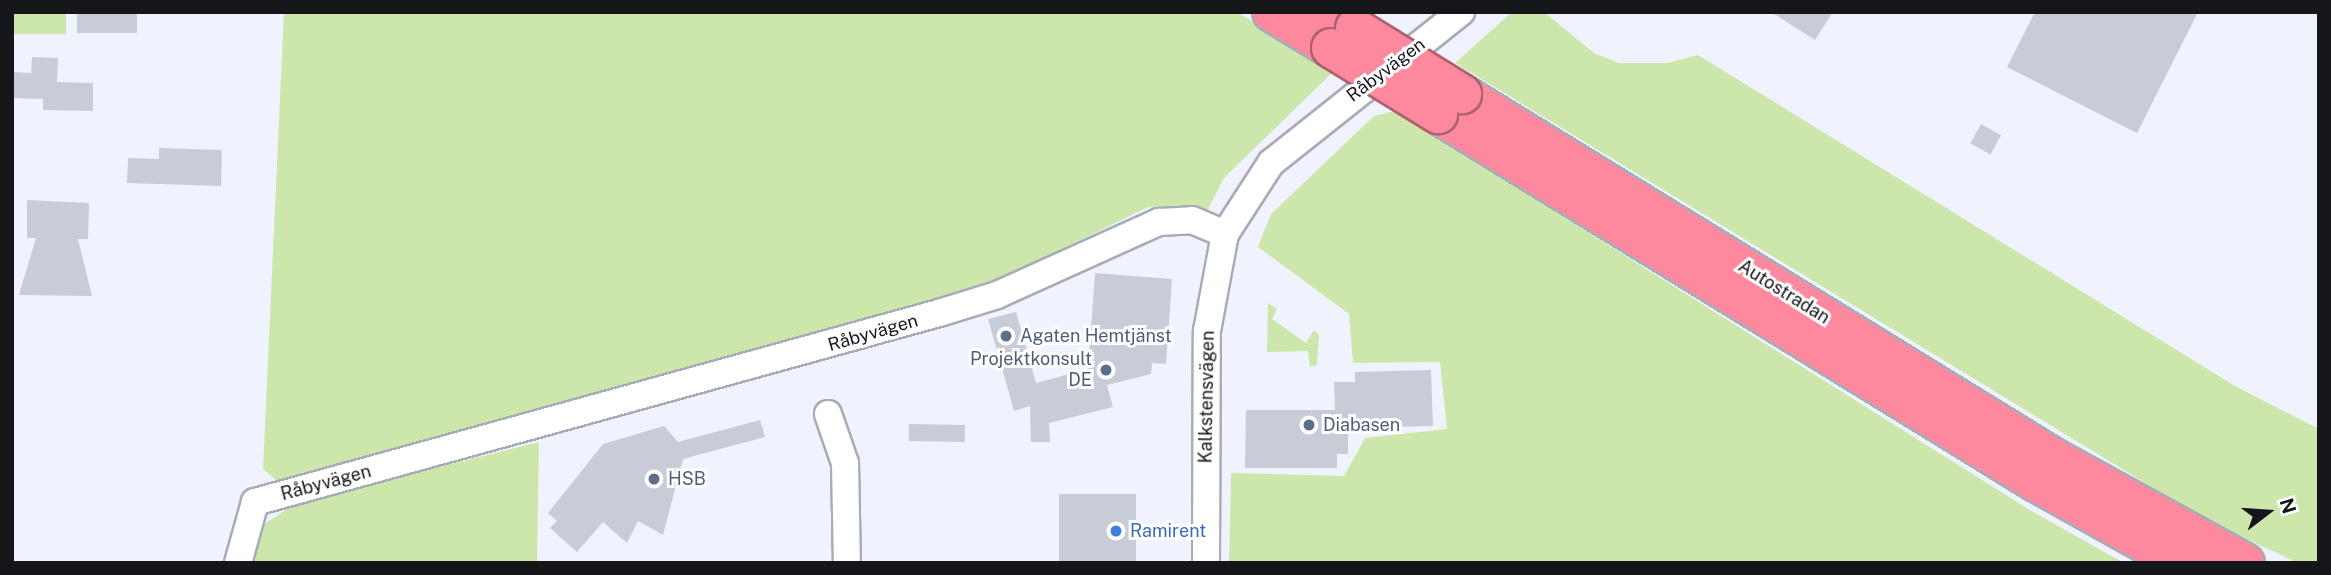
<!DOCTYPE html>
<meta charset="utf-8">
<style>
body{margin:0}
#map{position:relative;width:2331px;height:575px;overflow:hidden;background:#f0f3fe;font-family:"Public Sans",sans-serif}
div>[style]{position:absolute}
.green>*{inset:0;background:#cde6ac;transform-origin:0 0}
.building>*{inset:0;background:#c8ccd6;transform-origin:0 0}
.roads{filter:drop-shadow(2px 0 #a8acb6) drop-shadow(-2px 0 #a8acb6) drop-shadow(0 2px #a8acb6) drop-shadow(0 -2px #a8acb6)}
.minor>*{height:26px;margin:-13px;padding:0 13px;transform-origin:13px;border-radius:13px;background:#fff}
.highway>*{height:38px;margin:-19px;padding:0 19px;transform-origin:19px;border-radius:19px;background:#fe899f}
.bridges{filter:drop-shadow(2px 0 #ac6170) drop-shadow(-2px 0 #ac6170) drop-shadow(0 2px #ac6170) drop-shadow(0 -2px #ac6170)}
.highway-bridge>*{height:38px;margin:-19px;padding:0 19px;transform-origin:19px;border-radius:19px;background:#fe899f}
.dots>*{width:19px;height:19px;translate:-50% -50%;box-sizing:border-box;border:4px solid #fff;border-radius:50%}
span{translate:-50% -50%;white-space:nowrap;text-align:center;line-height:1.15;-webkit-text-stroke:6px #fff;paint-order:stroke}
.street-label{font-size:18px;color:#15161a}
.service-label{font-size:18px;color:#4e5e75}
.left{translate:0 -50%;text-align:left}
.right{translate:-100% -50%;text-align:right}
.shop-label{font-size:18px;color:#366cbe}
.frame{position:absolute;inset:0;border:14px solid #15161a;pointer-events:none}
.north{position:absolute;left:2233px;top:477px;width:70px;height:70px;-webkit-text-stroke:5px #fff;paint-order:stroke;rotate:73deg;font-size:19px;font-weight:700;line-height:28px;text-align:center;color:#15161a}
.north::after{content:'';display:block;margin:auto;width:24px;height:32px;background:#15161a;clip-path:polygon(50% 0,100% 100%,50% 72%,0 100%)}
</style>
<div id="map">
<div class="green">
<i style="left:12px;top:12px;width:54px;height:22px"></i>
<i style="clip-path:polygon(284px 12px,1237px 12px,1334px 71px,1224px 178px,1205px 215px,1180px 206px,1148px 207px,982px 288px,282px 485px,263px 469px)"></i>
<i style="clip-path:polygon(1512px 12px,1544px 12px,1594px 53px,1619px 63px,1667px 63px,1698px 55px,2235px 386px,2319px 429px,2319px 563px,2298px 563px,2206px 520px,1455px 63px)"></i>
<i style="clip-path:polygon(1395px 111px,2030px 510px,2124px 563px,1229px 563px,1231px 473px,1344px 476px,1365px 438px,1447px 429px,1440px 362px,1353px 363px,1349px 314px,1258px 247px,1271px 214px,1374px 116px)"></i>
<i style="clip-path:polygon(1268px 303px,1277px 309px,1272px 319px,1306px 343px,1314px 330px,1319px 335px,1317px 365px,1310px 367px,1308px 351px,1267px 352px)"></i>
<i style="clip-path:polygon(539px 442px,537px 563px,252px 563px,260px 527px,296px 503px)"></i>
</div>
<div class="building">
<i style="left:77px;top:12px;width:60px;height:21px"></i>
<i style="clip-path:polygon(1771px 12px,1833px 12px,1815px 40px)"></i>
<i style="clip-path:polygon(2035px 12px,2198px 12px,2137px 133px,2007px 67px)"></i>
<i style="clip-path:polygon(32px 57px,58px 58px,57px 82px,93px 83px,93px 111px,43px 110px,43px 99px,12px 98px,12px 72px,31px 73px)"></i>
<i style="left:1981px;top:124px;width:23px;height:22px;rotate:29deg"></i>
<i style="clip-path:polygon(159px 148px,222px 150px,221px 186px,127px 183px,128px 158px,159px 159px)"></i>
<i style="clip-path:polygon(27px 200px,89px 203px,88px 239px,78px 239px,92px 296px,19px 295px,36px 238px,27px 238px)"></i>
<i style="clip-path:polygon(1095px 273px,1172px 279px,1166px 364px,1152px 363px,1151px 374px,1107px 385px,1113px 407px,1049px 423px,1050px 442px,1031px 442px,1030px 406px,1014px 411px,988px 319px,1016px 312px,1036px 383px,1088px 369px)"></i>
<i style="clip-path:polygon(1431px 370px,1433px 426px,1348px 428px,1348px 454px,1337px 454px,1337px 468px,1245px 468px,1246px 410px,1335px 410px,1334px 382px,1355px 382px,1355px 372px)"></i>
<i style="clip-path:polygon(760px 420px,765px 437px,683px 459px,663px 535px,638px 521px,627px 543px,603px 522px,577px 552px,550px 528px,557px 521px,548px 513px,603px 444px,664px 426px,678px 442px)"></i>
<i style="left:909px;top:424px;width:56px;height:17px;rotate:1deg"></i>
<i style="left:1059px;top:494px;width:77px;height:69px"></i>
</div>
<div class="roads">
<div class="minor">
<i style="left:828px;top:414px;width:52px;rotate:70.9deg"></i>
<i style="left:845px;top:463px;width:100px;rotate:88.9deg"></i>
<i style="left:238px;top:563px;width:63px;rotate:-74.4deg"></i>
<i style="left:255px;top:502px;width:710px;rotate:-15.45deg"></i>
<i style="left:939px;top:313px;width:61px;rotate:-17.2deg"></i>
<i style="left:997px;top:295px;width:178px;rotate:-24.3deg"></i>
<i style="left:1159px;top:222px;width:33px;rotate:-3deg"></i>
<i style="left:1192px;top:220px;width:36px;rotate:23deg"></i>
<i style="left:1206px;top:563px;width:232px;rotate:-89.8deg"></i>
<i style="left:1207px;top:331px;width:99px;rotate:-79.5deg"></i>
<i style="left:1225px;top:234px;width:85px;rotate:-57.1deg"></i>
<i style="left:1271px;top:163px;width:243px;rotate:-38.5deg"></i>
</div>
<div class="highway">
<i style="left:1272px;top:12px;width:69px;rotate:31.4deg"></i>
<i style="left:1330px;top:12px;width:30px;rotate:33deg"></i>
<i style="left:1462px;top:94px;width:693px;rotate:31.6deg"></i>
<i style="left:2052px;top:457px;width:220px;rotate:28.8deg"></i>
<i style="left:1438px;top:114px;width:702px;rotate:31.61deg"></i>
<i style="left:2036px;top:482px;width:166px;rotate:29.2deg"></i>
</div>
</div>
<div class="bridges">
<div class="highway-bridge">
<i style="left:1355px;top:28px;width:126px;rotate:31.7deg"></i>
<i style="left:1331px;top:48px;width:126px;rotate:31.7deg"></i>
</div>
</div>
<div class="dots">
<i style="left:1006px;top:336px;background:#5c6f8a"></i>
<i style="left:1106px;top:370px;background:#5c6f8a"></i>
<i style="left:1309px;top:425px;background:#5c6f8a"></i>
<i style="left:654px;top:479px;background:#5c6f8a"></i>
<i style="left:1116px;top:531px;background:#3f7fe0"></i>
</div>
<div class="street-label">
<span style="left:1386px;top:70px;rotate:-37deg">Råbyvägen</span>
<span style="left:1784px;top:292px;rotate:32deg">Autostradan</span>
<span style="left:873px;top:333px;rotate:-16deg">Råbyvägen</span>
<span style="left:1207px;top:397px;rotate:-89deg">Kalkstensvägen</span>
<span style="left:326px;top:483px;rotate:-15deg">Råbyvägen</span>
</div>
<div class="service-label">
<span class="left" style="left:1020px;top:336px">Agaten Hemtjänst</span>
<span class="right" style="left:1092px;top:370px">Projektkonsult<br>DE</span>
<span class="left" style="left:1323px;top:425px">Diabasen</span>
<span class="left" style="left:668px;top:479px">HSB</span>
</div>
<div class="shop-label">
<span class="left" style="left:1130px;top:531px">Ramirent</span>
</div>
<div class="frame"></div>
<div class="north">N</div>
</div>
